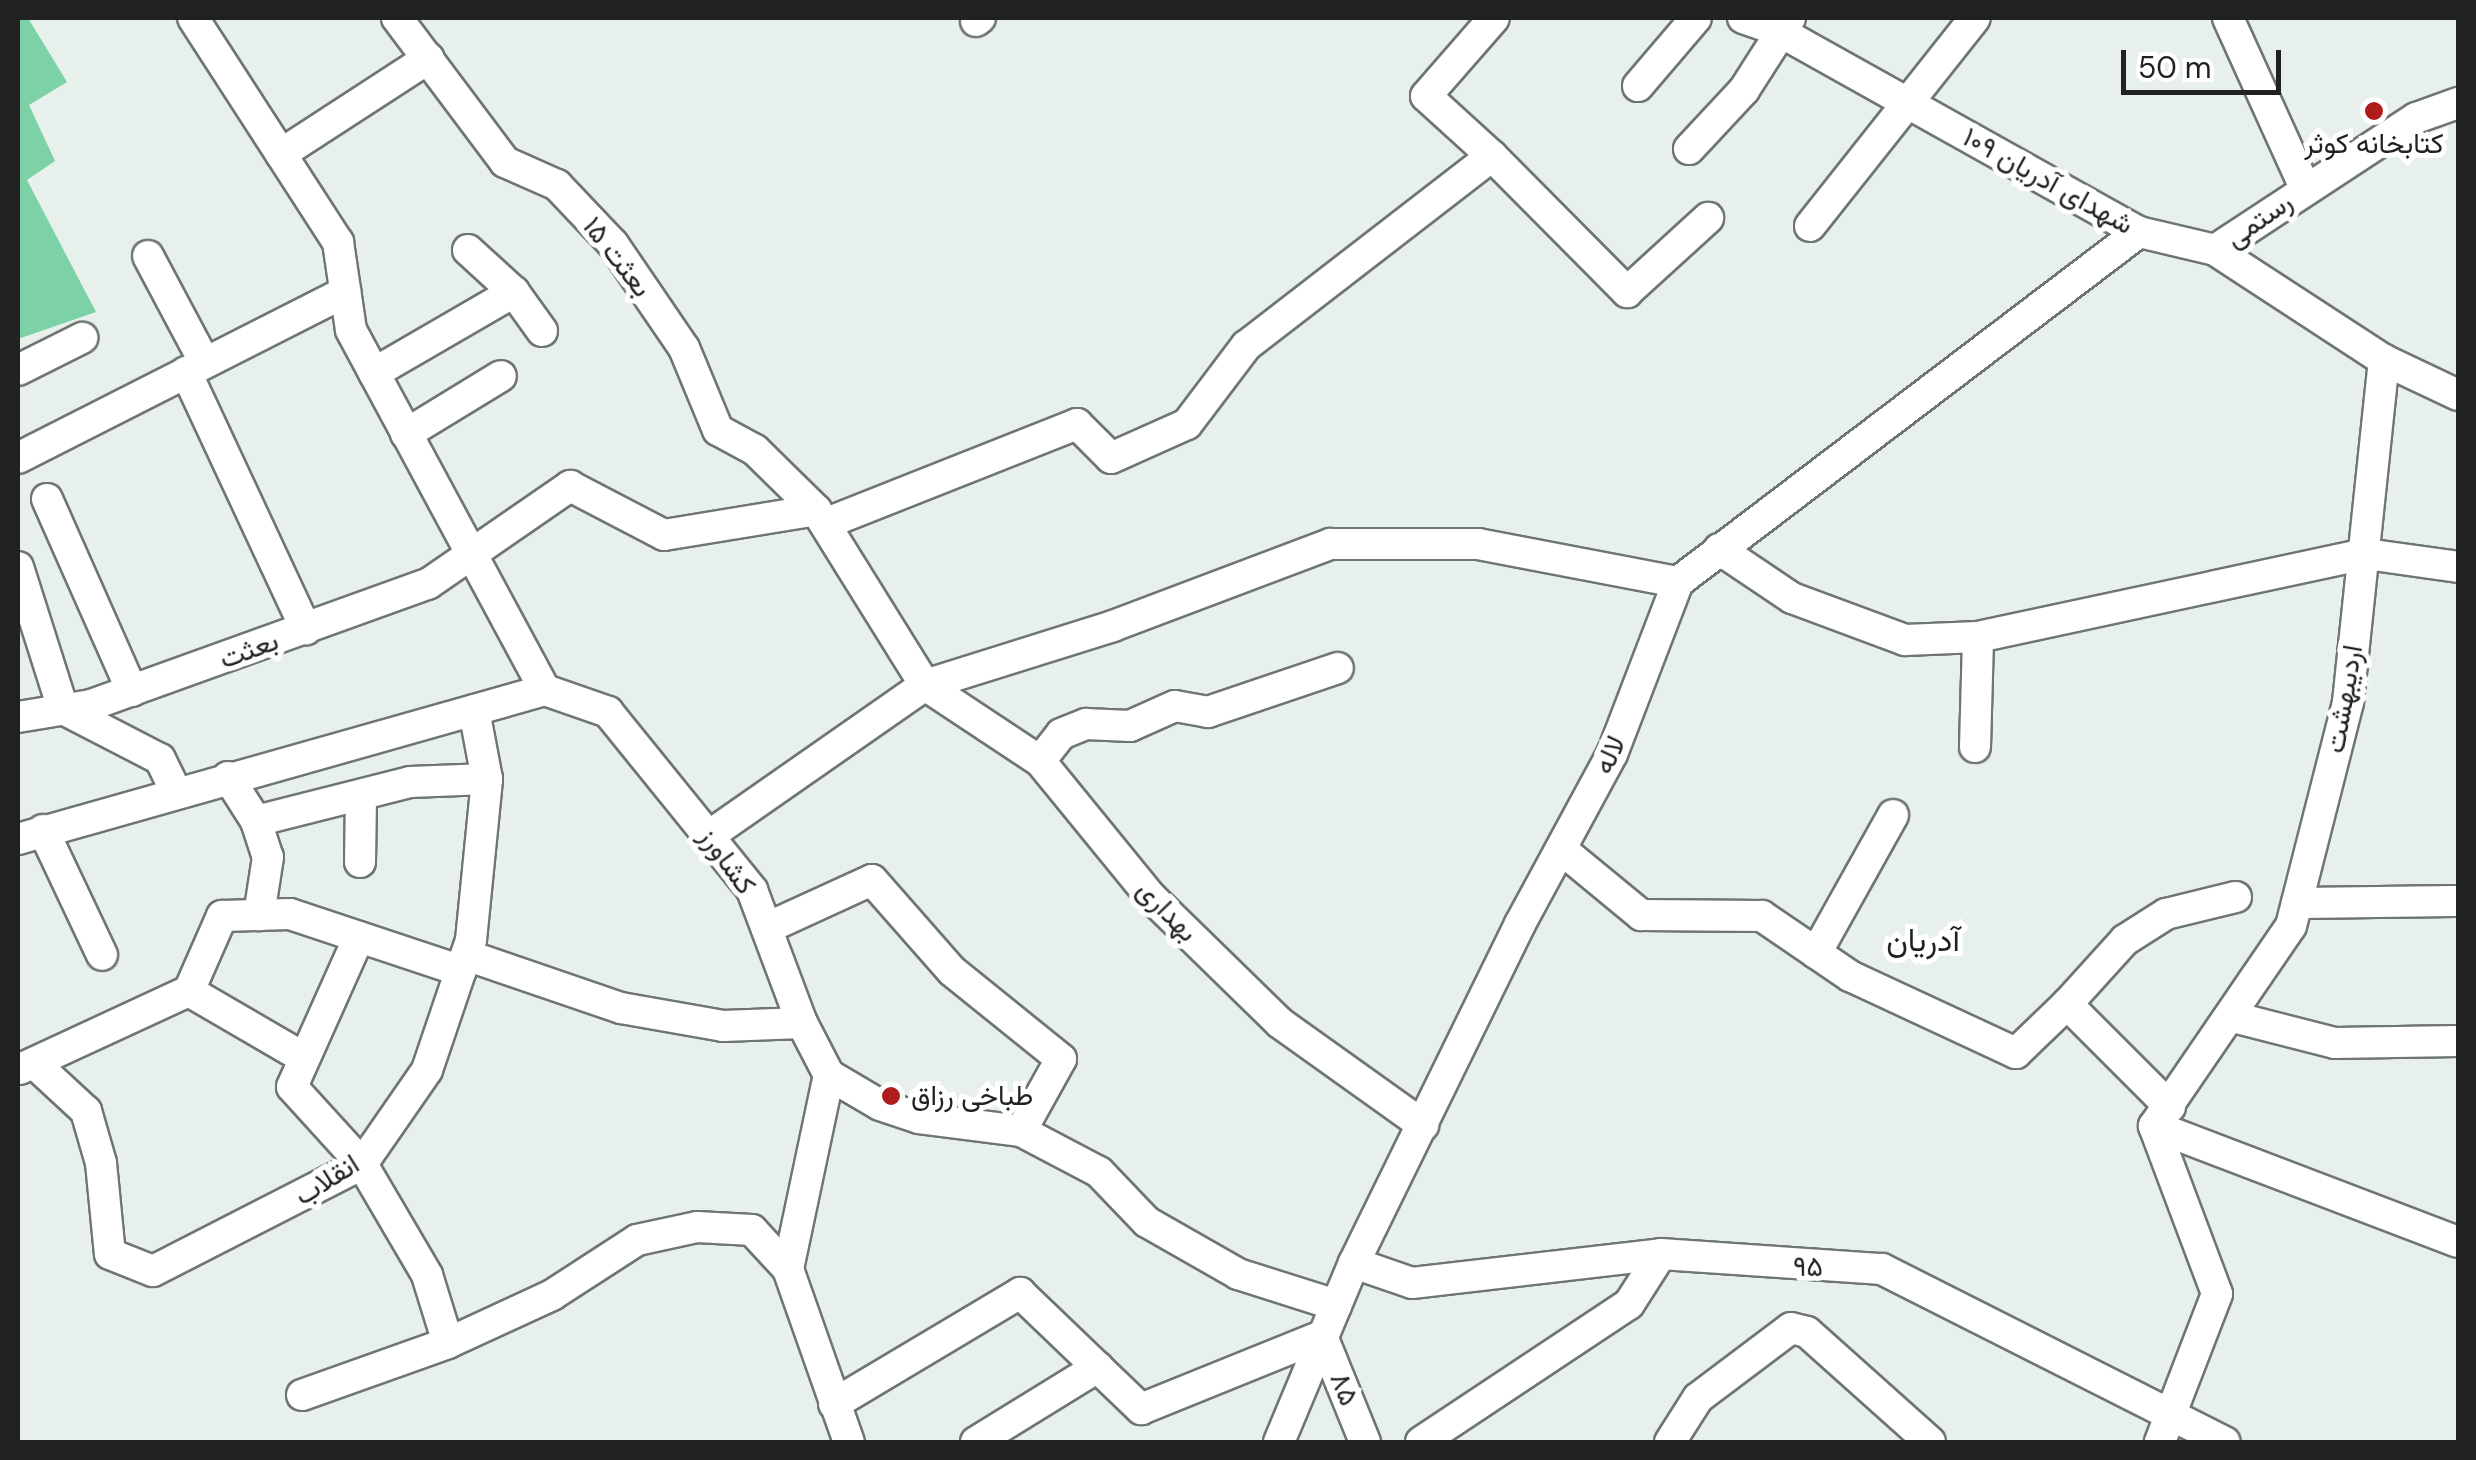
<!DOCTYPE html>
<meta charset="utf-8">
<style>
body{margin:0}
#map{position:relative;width:2476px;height:1460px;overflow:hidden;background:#e8f0eb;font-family:"DM Sans",Vazirmatn,sans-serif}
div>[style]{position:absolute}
.green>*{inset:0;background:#7cd2a6}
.roads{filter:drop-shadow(2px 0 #6f7672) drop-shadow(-2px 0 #6f7672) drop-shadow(0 2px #6f7672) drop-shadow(0 -2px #6f7672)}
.minor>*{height:30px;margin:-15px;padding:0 15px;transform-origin:15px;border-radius:15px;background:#fff}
.dots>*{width:28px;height:28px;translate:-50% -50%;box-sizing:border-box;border:5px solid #fff;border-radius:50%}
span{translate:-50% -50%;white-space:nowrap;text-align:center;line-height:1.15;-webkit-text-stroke:10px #fff;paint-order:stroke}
.poi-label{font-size:28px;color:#1f2220}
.left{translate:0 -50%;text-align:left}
.street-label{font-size:28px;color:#1f2220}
.quarter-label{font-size:32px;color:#1f2220}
.frame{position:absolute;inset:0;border:20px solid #1f2220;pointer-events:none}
.scale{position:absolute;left:2121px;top:50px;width:160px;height:45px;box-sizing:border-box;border:5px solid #1f2220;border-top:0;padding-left:12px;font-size:30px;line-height:35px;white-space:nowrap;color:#1f2220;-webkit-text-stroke:8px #fff;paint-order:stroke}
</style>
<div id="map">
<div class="green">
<i style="clip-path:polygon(18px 18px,28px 18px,67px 82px,29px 105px,55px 161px,27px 180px,96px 312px,18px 339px)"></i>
</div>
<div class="roads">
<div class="minor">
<i style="left:193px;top:18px;width:267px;rotate:57.1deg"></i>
<i style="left:338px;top:242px;width:89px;rotate:81.6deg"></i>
<i style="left:351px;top:330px;width:409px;rotate:61.7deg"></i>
<i style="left:397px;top:18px;width:180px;rotate:53.1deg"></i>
<i style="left:505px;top:162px;width:57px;rotate:23.9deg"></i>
<i style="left:557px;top:185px;width:81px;rotate:46.5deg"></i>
<i style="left:613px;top:244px;width:126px;rotate:55.7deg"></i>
<i style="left:684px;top:348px;width:89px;rotate:67.5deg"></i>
<i style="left:718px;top:430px;width:42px;rotate:28.4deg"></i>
<i style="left:755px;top:450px;width:86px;rotate:44.5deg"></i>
<i style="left:1743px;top:18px;width:36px;rotate:19deg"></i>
<i style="left:1777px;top:30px;width:415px;rotate:29.2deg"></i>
<i style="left:2139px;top:232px;width:78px;rotate:13.3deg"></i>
<i style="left:2215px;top:250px;width:202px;rotate:33.1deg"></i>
<i style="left:2384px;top:360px;width:82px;rotate:25.3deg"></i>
<i style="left:2228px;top:18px;width:187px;rotate:65.6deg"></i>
<i style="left:976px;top:21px;width:5px;rotate:-37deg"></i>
<i style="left:1638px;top:86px;width:89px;rotate:-49.5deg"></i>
<i style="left:1689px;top:149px;width:81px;rotate:-47deg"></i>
<i style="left:1744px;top:90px;width:85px;rotate:-57.4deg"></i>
<i style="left:281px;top:154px;width:176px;rotate:-33deg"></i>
<i style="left:1492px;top:156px;width:192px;rotate:45.2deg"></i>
<i style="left:1627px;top:292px;width:110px;rotate:-42.4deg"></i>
<i style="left:1810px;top:226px;width:265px;rotate:-51.6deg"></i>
<i style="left:468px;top:250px;width:62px;rotate:42.4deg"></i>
<i style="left:514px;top:292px;width:48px;rotate:54.3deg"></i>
<i style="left:2215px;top:250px;width:240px;rotate:-33.3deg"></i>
<i style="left:2416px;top:118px;width:45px;rotate:-19.7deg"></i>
<i style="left:148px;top:256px;width:121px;rotate:62deg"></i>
<i style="left:18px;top:370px;width:72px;rotate:-26.6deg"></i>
<i style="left:186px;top:372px;width:284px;rotate:65deg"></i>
<i style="left:374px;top:373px;width:162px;rotate:-30.1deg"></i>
<i style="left:406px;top:434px;width:111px;rotate:-31.4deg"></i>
<i style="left:18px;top:458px;width:367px;rotate:-26.9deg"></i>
<i style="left:47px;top:499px;width:210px;rotate:66.1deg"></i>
<i style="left:827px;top:523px;width:269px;rotate:-21.6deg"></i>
<i style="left:1077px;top:424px;width:48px;rotate:45deg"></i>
<i style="left:1111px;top:458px;width:83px;rotate:-24.1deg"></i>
<i style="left:1187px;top:424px;width:98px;rotate:-52.9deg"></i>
<i style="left:1246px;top:346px;width:311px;rotate:-37.7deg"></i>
<i style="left:1492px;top:156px;width:89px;rotate:-137.7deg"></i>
<i style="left:1426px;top:96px;width:103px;rotate:-48.9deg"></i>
<i style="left:1719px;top:549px;width:88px;rotate:33.9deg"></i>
<i style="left:1792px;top:598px;width:121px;rotate:20.4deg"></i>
<i style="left:1905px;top:640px;width:73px;rotate:-2.4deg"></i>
<i style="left:1978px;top:637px;width:397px;rotate:-12.1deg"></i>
<i style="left:2366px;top:554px;width:93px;rotate:8deg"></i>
<i style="left:18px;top:567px;width:149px;rotate:72.4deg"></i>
<i style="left:63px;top:709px;width:109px;rotate:27.3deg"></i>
<i style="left:160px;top:759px;width:37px;rotate:64deg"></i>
<i style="left:18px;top:717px;width:74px;rotate:-9.3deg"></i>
<i style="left:91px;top:705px;width:358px;rotate:-19.8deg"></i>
<i style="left:428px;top:584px;width:173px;rotate:-34.6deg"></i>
<i style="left:570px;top:486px;width:106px;rotate:27.5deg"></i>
<i style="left:664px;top:535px;width:154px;rotate:-9.3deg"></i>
<i style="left:816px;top:510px;width:206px;rotate:58.1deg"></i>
<i style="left:925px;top:685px;width:138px;rotate:33.5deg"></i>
<i style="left:1040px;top:761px;width:176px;rotate:50.8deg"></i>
<i style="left:1151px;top:897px;width:180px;rotate:44.3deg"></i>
<i style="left:1280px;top:1023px;width:176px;rotate:35.5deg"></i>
<i style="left:1975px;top:747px;width:110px;rotate:-88.4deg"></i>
<i style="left:1040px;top:761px;width:34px;rotate:-52deg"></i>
<i style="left:1061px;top:734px;width:27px;rotate:-22deg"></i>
<i style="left:1086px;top:724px;width:44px;rotate:2.6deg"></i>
<i style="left:1130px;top:726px;width:49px;rotate:-24deg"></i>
<i style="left:1175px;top:706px;width:34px;rotate:10deg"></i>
<i style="left:1208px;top:712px;width:137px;rotate:-18.7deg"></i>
<i style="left:228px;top:777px;width:52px;rotate:57.5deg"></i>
<i style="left:256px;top:821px;width:38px;rotate:72deg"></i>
<i style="left:268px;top:857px;width:59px;rotate:98.8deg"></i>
<i style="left:256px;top:821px;width:159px;rotate:-14.2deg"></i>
<i style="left:410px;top:782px;width:77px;rotate:-2.2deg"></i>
<i style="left:43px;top:830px;width:138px;rotate:64.7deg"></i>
<i style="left:710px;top:835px;width:262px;rotate:-34.9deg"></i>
<i style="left:925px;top:685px;width:197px;rotate:-17.4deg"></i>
<i style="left:1113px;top:626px;width:232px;rotate:-20.7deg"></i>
<i style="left:1330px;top:544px;width:148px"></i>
<i style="left:1478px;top:544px;width:204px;rotate:10.8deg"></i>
<i style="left:18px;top:839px;width:548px;rotate:-15.79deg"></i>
<i style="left:545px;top:690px;width:67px;rotate:19.2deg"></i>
<i style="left:608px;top:712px;width:229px;rotate:51deg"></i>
<i style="left:752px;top:890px;width:142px;rotate:69.4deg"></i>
<i style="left:802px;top:1023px;width:59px;rotate:62.6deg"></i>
<i style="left:829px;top:1075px;width:59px;rotate:30.5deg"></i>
<i style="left:880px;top:1105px;width:41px;rotate:18.4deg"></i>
<i style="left:919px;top:1118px;width:103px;rotate:7.3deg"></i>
<i style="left:1021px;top:1131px;width:88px;rotate:27.7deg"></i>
<i style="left:1099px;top:1172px;width:69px;rotate:46.2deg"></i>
<i style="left:1147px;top:1222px;width:105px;rotate:29.7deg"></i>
<i style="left:1238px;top:1274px;width:103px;rotate:17.6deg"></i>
<i style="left:1561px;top:849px;width:104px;rotate:39.5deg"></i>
<i style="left:1641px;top:915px;width:121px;rotate:0.5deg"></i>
<i style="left:1762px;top:916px;width:107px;rotate:34.3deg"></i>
<i style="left:1850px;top:976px;width:183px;rotate:24.9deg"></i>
<i style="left:2016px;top:1053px;width:71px;rotate:-43.9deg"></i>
<i style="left:360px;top:862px;width:66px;rotate:-89.1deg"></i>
<i style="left:2297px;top:903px;width:161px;rotate:-0.7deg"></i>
<i style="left:767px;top:928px;width:115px;rotate:-24.6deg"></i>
<i style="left:872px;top:880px;width:121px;rotate:48.7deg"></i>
<i style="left:952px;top:971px;width:140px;rotate:38.9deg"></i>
<i style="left:1061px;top:1059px;width:82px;rotate:119.1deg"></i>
<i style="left:359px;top:937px;width:164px;rotate:114.1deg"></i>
<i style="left:292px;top:1087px;width:104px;rotate:47.7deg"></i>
<i style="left:362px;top:1164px;width:129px;rotate:59.6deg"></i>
<i style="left:427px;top:1275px;width:71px;rotate:72.8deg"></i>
<i style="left:1816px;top:953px;width:158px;rotate:-60.8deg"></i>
<i style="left:466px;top:955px;width:164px;rotate:18.9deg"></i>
<i style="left:621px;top:1008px;width:104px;rotate:10deg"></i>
<i style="left:723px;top:1026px;width:79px;rotate:-2.2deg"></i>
<i style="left:189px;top:991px;width:133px;rotate:30.2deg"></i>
<i style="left:2233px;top:1017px;width:105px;rotate:14.3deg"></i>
<i style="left:2335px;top:1043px;width:123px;rotate:-0.9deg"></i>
<i style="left:34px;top:1063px;width:71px;rotate:42.7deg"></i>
<i style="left:86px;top:1111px;width:54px;rotate:73.9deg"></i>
<i style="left:101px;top:1163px;width:91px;rotate:84.4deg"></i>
<i style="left:110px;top:1254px;width:46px;rotate:21.6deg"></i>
<i style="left:153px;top:1271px;width:235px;rotate:-27.1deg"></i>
<i style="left:362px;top:1164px;width:114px;rotate:-55.3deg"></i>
<i style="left:427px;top:1070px;width:137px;rotate:-71.3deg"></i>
<i style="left:471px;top:940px;width:162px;rotate:-84.3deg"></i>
<i style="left:487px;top:779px;width:70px;rotate:-100.7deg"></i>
<i style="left:20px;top:1069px;width:186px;rotate:-24.8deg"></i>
<i style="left:189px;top:991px;width:82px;rotate:-66.3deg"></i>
<i style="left:222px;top:916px;width:68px;rotate:-1.7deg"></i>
<i style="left:290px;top:914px;width:180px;rotate:18.4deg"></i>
<i style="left:2170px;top:1107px;width:146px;rotate:-135deg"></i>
<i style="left:2067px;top:1004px;width:86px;rotate:-47.8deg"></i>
<i style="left:2125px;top:940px;width:49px;rotate:-32.4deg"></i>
<i style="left:2166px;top:914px;width:72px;rotate:-13.7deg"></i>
<i style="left:2154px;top:1126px;width:242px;rotate:-55.6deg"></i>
<i style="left:2291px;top:926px;width:231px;rotate:-75.7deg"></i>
<i style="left:2348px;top:702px;width:344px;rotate:-84deg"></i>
<i style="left:2154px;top:1126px;width:179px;rotate:69.4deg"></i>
<i style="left:2217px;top:1294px;width:159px;rotate:111.1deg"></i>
<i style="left:2154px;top:1126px;width:325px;rotate:20.9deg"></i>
<i style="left:1354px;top:1263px;width:61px;rotate:19deg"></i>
<i style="left:1412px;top:1283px;width:251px;rotate:-6.6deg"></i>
<i style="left:1661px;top:1254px;width:222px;rotate:3.9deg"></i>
<i style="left:1882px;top:1269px;width:384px;rotate:26.8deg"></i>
<i style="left:788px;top:1269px;width:198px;rotate:-78.1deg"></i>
<i style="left:1322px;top:1336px;width:114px;rotate:67.9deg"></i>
<i style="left:302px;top:1395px;width:155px;rotate:-19.6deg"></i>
<i style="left:448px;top:1343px;width:115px;rotate:-24.8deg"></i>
<i style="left:552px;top:1295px;width:101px;rotate:-32.9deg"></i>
<i style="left:637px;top:1240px;width:61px;rotate:-12.2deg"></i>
<i style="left:697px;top:1227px;width:55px;rotate:3.1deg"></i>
<i style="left:752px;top:1230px;width:53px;rotate:47.3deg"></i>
<i style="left:788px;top:1269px;width:183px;rotate:70.6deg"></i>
<i style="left:834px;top:1404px;width:217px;rotate:-30.8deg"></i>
<i style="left:1020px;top:1293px;width:168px;rotate:43.8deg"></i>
<i style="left:1141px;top:1409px;width:195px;rotate:-22deg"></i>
<i style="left:976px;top:1442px;width:143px;rotate:-31.6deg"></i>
<i style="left:1279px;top:1442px;width:194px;rotate:-67.3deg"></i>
<i style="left:1354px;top:1263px;width:377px;rotate:-63.9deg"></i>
<i style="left:1520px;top:924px;width:193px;rotate:-61.6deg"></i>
<i style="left:1612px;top:754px;width:184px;rotate:-69deg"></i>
<i style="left:1678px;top:582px;width:579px;rotate:-37.21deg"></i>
<i style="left:1421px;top:1442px;width:250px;rotate:-33.6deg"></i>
<i style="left:1629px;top:1304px;width:59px;rotate:-57.4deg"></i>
<i style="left:1670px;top:1442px;width:52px;rotate:-57.5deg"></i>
<i style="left:1698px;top:1398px;width:116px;rotate:-37deg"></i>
<i style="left:1791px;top:1328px;width:16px;rotate:14deg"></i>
<i style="left:1807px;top:1332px;width:165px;rotate:41.8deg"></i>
</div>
</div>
<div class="dots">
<i style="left:2374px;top:111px;background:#ae1d1b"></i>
<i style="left:891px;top:1096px;background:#ae1d1b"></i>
</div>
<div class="poi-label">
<span style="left:2374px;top:144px">کتابخانه کوثر</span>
<span class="left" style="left:911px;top:1096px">طباخی رزاق</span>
</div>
<div class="street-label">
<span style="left:2048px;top:181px;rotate:29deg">شهدای آدریان ۱۰۹</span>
<span style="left:2259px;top:220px;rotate:-35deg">رستمی</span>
<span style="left:617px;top:257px;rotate:52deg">بعثت ۱۵</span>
<span style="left:249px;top:650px;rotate:-20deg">بعثت</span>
<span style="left:2344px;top:699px;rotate:-80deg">اردیبهشت</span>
<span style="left:1610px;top:755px;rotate:-65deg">لاله</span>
<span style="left:727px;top:861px;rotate:54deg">کشاورز</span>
<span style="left:1167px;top:911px;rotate:46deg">بهداری</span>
<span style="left:327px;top:1180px;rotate:-32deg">انقلاب</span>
<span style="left:1808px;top:1267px;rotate:1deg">۹۵</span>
<span style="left:1344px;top:1389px;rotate:68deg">۸۵</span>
</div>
<div class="quarter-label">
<span style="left:1923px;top:940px">آدریان</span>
</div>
<div class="frame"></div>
<div class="scale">50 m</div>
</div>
